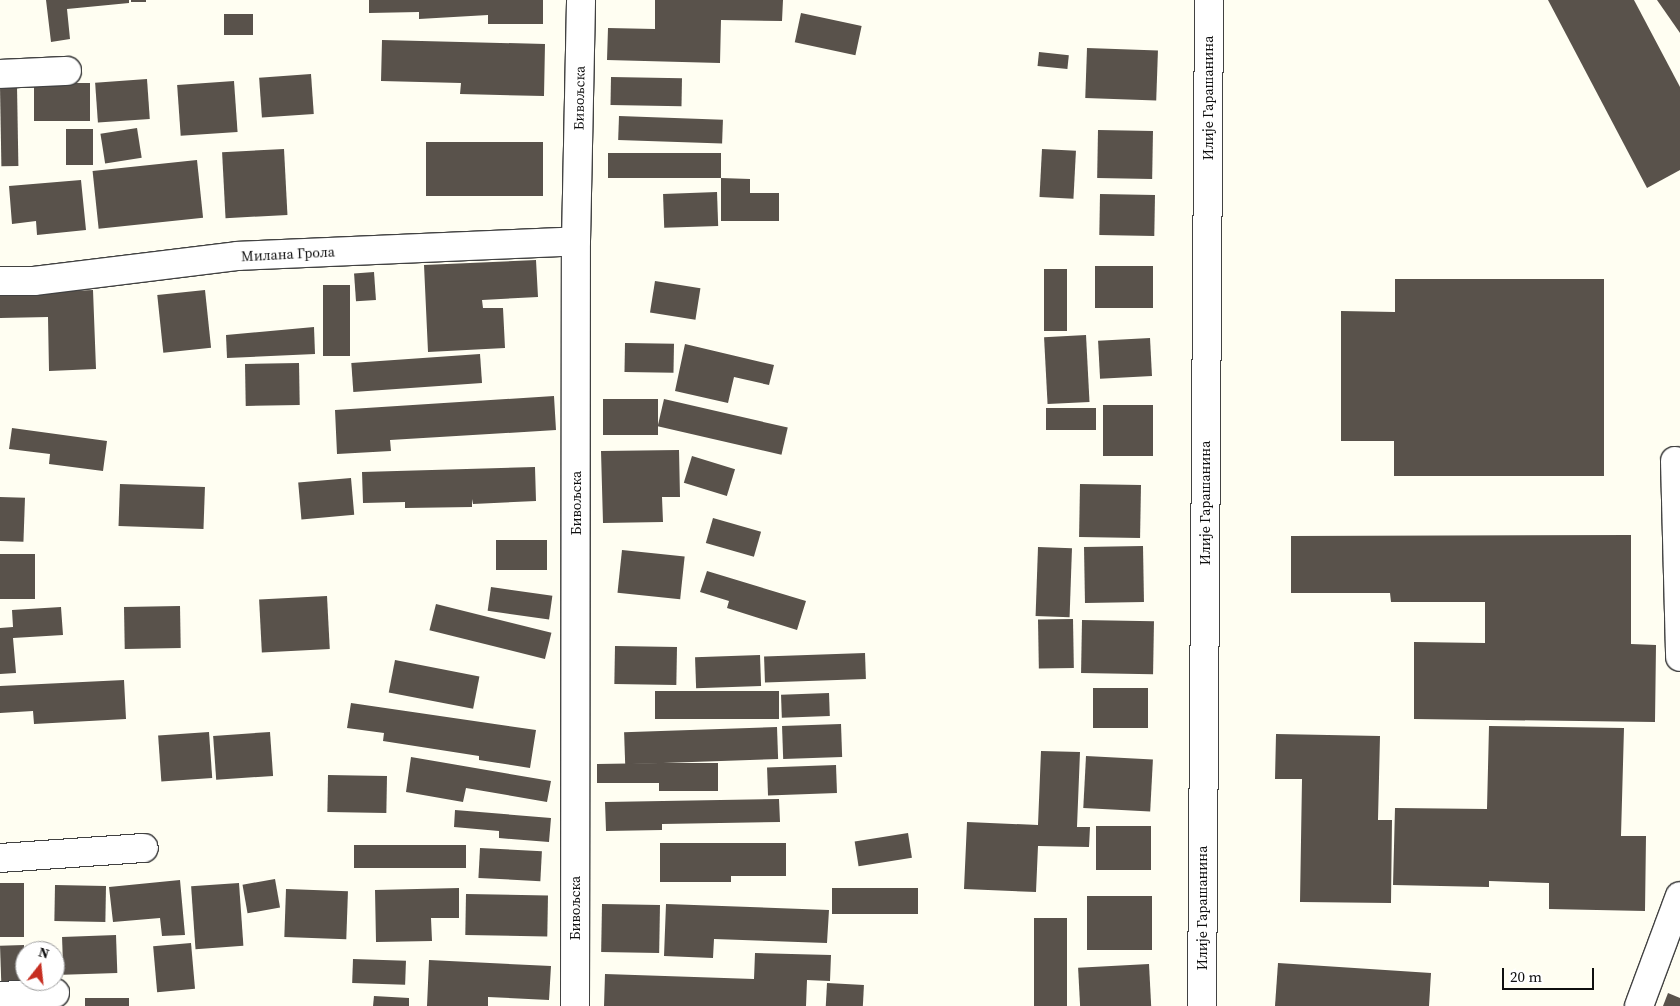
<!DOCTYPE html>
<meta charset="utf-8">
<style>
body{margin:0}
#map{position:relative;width:1680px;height:1006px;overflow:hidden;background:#fffef2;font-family:"Source Serif 4",serif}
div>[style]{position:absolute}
.building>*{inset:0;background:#59524b;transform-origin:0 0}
.roads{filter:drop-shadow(1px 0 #424242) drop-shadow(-1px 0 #424242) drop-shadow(0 1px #424242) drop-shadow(0 -1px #424242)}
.minor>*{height:28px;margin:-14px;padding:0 14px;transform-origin:14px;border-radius:14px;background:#fff}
span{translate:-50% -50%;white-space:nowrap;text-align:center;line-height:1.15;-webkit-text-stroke:5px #fff;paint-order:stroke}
.street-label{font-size:14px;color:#0f0f0f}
.north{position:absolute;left:15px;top:941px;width:50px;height:50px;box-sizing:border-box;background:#fff;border:1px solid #9f9f9f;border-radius:50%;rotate:16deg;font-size:14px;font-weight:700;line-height:20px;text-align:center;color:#0f0f0f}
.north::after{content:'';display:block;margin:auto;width:18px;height:22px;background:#c62e21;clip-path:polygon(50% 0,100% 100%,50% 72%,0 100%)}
.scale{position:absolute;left:1502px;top:968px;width:92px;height:22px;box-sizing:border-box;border:2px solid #0f0f0f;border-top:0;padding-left:6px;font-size:15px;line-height:18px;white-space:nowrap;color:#0f0f0f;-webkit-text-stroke:4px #fff;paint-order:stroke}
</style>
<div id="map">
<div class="building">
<i style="clip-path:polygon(46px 0,129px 0,129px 3px,67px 9px,70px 39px,51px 42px)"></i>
<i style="left:131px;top:0;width:15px;height:2px"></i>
<i style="clip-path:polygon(369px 0,543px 0,543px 24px,488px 24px,488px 15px,419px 19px,419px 12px,369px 13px)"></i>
<i style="clip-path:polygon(655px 0,783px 0,782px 21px,721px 20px,720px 63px,607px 60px,608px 28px,655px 29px)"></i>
<i style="clip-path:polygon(1548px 0,1634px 0,1680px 87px,1680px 170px,1647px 188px)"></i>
<i style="clip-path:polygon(1657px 0,1680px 0,1680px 33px)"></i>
<i style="left:801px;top:13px;width:62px;height:30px;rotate:12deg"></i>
<i style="left:253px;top:14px;width:21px;height:29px;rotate:90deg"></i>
<i style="clip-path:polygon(382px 40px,545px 44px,544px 96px,460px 94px,461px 83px,381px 81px)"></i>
<i style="left:1087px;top:48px;width:71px;height:50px;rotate:2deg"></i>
<i style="left:1039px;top:52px;width:30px;height:14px;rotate:6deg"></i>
<i style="left:311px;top:74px;width:40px;height:52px;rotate:86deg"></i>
<i style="left:611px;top:77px;width:71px;height:28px;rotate:1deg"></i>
<i style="left:147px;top:79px;width:40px;height:52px;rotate:86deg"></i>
<i style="left:234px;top:81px;width:51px;height:57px;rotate:86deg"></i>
<i style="left:34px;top:83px;width:56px;height:38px"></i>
<i style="left:17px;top:86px;width:80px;height:17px;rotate:89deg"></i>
<i style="left:619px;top:116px;width:104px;height:24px;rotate:2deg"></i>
<i style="left:137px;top:128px;width:30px;height:37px;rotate:81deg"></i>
<i style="left:66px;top:129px;width:27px;height:36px"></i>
<i style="left:1098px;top:130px;width:55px;height:48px;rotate:1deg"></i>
<i style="left:426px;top:142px;width:117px;height:54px"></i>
<i style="left:284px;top:149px;width:66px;height:62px;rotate:87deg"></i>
<i style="left:1042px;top:149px;width:34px;height:48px;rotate:3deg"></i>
<i style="left:608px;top:153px;width:113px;height:25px"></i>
<i style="left:197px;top:160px;width:58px;height:105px;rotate:84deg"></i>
<i style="clip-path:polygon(721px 178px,750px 179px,750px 193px,779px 193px,779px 221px,721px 221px)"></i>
<i style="clip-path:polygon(81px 180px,86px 230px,37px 235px,36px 221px,12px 224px,9px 186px)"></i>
<i style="left:717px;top:192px;width:34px;height:54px;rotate:88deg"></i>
<i style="left:1100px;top:194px;width:55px;height:41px;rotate:1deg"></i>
<i style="clip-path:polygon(536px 260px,538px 297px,482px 300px,483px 308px,503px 308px,505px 348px,428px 352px,424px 265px)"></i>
<i style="left:1095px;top:266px;width:58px;height:42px"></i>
<i style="left:1044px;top:269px;width:23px;height:62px"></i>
<i style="left:374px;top:272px;width:28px;height:20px;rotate:86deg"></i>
<i style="clip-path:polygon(1395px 279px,1604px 279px,1604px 476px,1394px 476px,1394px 441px,1341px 441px,1341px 311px,1395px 312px)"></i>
<i style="left:655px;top:281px;width:46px;height:32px;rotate:9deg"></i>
<i style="left:323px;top:285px;width:27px;height:71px"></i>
<i style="clip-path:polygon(93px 290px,96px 369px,49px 371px,48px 317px,0 318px,0 294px)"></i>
<i style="left:205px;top:290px;width:58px;height:48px;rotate:84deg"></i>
<i style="clip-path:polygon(314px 327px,315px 354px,227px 358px,226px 335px)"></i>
<i style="left:1086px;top:335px;width:67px;height:42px;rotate:87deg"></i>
<i style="left:1150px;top:338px;width:38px;height:52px;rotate:87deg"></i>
<i style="left:625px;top:343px;width:49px;height:29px;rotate:1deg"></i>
<i style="clip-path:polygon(685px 344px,774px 365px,769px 385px,734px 377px,728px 403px,675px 391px)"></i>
<i style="left:480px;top:354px;width:29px;height:129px;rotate:86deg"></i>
<i style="left:299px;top:363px;width:42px;height:54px;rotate:89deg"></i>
<i style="clip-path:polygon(554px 396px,556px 430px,390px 440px,391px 451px,337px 454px,335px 410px)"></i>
<i style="left:603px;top:399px;width:55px;height:36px"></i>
<i style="left:664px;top:399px;width:127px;height:28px;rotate:13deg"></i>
<i style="left:1103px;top:405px;width:50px;height:51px"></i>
<i style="left:1046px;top:408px;width:50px;height:22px"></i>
<i style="clip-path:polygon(12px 428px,107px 441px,103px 471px,49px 464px,50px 454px,9px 449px)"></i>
<i style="clip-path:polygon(679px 450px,680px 497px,662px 497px,663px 522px,603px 523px,601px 451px)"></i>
<i style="left:692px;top:456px;width:45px;height:28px;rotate:17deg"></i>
<i style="clip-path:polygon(535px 467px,536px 501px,473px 504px,472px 499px,472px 507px,405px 508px,405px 502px,363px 503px,362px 472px)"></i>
<i style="left:351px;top:478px;width:37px;height:53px;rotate:85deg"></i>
<i style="left:120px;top:484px;width:85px;height:42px;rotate:2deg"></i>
<i style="left:1080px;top:484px;width:61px;height:53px;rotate:1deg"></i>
<i style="left:0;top:497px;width:25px;height:44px;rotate:2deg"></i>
<i style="left:713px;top:518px;width:50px;height:26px;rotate:16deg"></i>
<i style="clip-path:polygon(1631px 535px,1631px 644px,1656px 645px,1655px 722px,1414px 719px,1414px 642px,1485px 643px,1485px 602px,1391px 602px,1390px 593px,1291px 593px,1291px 536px)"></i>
<i style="left:547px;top:540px;width:30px;height:51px;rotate:90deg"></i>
<i style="left:1143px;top:546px;width:56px;height:59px;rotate:89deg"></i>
<i style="left:1038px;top:547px;width:34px;height:69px;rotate:2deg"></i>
<i style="left:622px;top:550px;width:63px;height:43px;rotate:6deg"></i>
<i style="left:0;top:554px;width:35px;height:45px"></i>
<i style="clip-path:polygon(707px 571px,806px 601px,797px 630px,727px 608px,729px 601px,700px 592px)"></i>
<i style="left:491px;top:587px;width:62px;height:24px;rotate:8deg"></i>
<i style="left:327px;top:596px;width:53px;height:68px;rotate:87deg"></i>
<i style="left:436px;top:604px;width:119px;height:27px;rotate:14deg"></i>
<i style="left:180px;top:606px;width:42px;height:56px;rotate:89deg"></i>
<i style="clip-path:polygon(61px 607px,63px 635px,13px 638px,16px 673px,0 674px,0 628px,13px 627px,12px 610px)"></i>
<i style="left:1073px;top:619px;width:49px;height:35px;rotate:89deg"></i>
<i style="left:1082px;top:620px;width:72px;height:53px;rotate:1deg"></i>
<i style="left:615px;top:646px;width:62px;height:38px;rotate:1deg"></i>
<i style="left:865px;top:653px;width:26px;height:101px;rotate:88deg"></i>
<i style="left:760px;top:655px;width:31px;height:65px;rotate:88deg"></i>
<i style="left:395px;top:660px;width:86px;height:33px;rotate:11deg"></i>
<i style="clip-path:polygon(124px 680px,126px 719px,34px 724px,33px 711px,0 713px,0 686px)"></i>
<i style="left:1093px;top:688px;width:55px;height:40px"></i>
<i style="left:779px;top:691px;width:28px;height:124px;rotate:90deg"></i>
<i style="left:829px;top:693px;width:23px;height:48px;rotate:88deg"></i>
<i style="clip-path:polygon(351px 703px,536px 730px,530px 768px,479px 760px,479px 756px,383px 741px,384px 733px,347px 728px)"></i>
<i style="left:841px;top:724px;width:33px;height:59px;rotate:88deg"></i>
<i style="clip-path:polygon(1489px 726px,1624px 728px,1621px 836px,1646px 836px,1645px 911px,1549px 909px,1549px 883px,1489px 881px,1489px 887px,1393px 885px,1395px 808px,1487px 809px)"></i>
<i style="left:777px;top:727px;width:32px;height:153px;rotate:88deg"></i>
<i style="left:209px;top:732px;width:46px;height:51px;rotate:86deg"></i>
<i style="left:270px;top:732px;width:44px;height:57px;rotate:86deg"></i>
<i style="clip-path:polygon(1276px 734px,1380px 736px,1378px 820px,1392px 820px,1391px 903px,1300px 902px,1302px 779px,1275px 779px)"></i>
<i style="clip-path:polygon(1041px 751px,1080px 752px,1077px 827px,1090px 827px,1089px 847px,1038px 846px,1036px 892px,964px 889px,967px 822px,1038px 825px)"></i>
<i style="left:1086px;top:756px;width:67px;height:52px;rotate:3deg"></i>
<i style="clip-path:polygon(411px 757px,551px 781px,547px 802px,466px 788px,463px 802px,406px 792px)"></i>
<i style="clip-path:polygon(659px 763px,718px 763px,718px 791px,659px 791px,659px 783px,597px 783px,597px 764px)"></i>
<i style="left:836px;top:765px;width:28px;height:69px;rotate:88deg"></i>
<i style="left:328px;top:775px;width:59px;height:37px;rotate:1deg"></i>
<i style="clip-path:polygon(779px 799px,780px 822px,662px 824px,662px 830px,606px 831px,605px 802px)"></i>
<i style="clip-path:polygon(455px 810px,551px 818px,549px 842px,499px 838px,499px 831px,454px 827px)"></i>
<i style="left:1151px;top:826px;width:44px;height:55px;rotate:90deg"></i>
<i style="left:908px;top:833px;width:25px;height:54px;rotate:81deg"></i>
<i style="clip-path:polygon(660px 843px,786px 843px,786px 876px,731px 876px,731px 882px,660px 882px)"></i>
<i style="left:466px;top:845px;width:23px;height:112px;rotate:90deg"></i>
<i style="left:480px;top:848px;width:62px;height:30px;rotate:3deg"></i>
<i style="left:275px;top:879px;width:29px;height:33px;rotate:80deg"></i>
<i style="clip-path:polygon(180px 880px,185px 935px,162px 936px,160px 918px,113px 922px,109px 887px)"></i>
<i style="left:0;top:883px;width:24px;height:54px"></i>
<i style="left:239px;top:883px;width:63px;height:48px;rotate:86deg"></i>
<i style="left:55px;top:885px;width:51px;height:36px;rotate:1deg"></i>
<i style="clip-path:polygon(459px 888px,459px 918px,431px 918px,432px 941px,376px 942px,375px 890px)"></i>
<i style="left:918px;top:888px;width:26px;height:86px;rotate:90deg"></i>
<i style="left:286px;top:889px;width:62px;height:48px;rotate:2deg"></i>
<i style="left:466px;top:894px;width:82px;height:41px;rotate:1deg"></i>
<i style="left:1087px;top:896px;width:65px;height:54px"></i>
<i style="left:602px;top:904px;width:58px;height:48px;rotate:1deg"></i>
<i style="clip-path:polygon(666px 904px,829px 910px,827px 943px,714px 939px,713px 958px,664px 956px)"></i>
<i style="left:1034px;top:918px;width:33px;height:88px"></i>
<i style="left:116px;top:935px;width:38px;height:54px;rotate:88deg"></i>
<i style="left:191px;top:943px;width:46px;height:38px;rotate:85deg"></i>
<i style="left:24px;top:945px;width:37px;height:24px;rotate:88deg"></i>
<i style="clip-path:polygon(755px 953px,831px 955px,830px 981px,807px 980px,806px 1006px,604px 1006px,605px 974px,754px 979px)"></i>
<i style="left:353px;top:959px;width:53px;height:24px;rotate:2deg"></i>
<i style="clip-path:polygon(429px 960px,551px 966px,549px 1000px,488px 997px,488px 1006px,427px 1006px)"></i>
<i style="clip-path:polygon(1278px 963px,1431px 973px,1429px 1006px,1275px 1006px)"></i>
<i style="left:1149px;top:964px;width:42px;height:71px;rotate:87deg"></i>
<i style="left:827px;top:983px;width:37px;height:23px;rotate:3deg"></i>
<i style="clip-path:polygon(1668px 993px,1680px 998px,1680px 1006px,1663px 1006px)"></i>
<i style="clip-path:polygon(374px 996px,409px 998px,409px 1006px,373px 1006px)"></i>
<i style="left:85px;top:998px;width:44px;height:8px"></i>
</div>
<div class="roads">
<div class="minor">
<i style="left:0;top:74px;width:67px;rotate:-2.6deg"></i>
<i style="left:0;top:281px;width:34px"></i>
<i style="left:34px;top:281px;width:206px;rotate:-7deg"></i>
<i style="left:238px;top:256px;width:338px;rotate:-2.5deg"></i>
<i style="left:1675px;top:461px;width:196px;rotate:88.5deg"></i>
<i style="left:0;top:858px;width:144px;rotate:-4deg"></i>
<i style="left:0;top:996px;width:55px;rotate:-3.1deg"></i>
<i style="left:575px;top:1006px;width:765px;rotate:-89.93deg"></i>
<i style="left:576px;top:241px;width:241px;rotate:-88.8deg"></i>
<i style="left:1202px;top:1006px;width:1006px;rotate:-89.6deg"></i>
<i style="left:1639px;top:1006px;width:117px;rotate:-69.6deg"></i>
</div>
</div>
<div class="street-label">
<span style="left:579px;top:98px;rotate:-89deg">Бивољска</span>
<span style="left:1208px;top:98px;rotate:-90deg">Илије Гарашанина</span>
<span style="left:288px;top:254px;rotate:-3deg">Милана Грола</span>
<span style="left:576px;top:503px;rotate:-90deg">Бивољска</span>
<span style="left:1205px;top:503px;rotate:-90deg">Илије Гарашанина</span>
<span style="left:575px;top:908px;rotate:-90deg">Бивољска</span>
<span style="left:1202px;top:908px;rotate:-90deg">Илије Гарашанина</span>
</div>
<div class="north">N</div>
<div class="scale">20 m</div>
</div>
